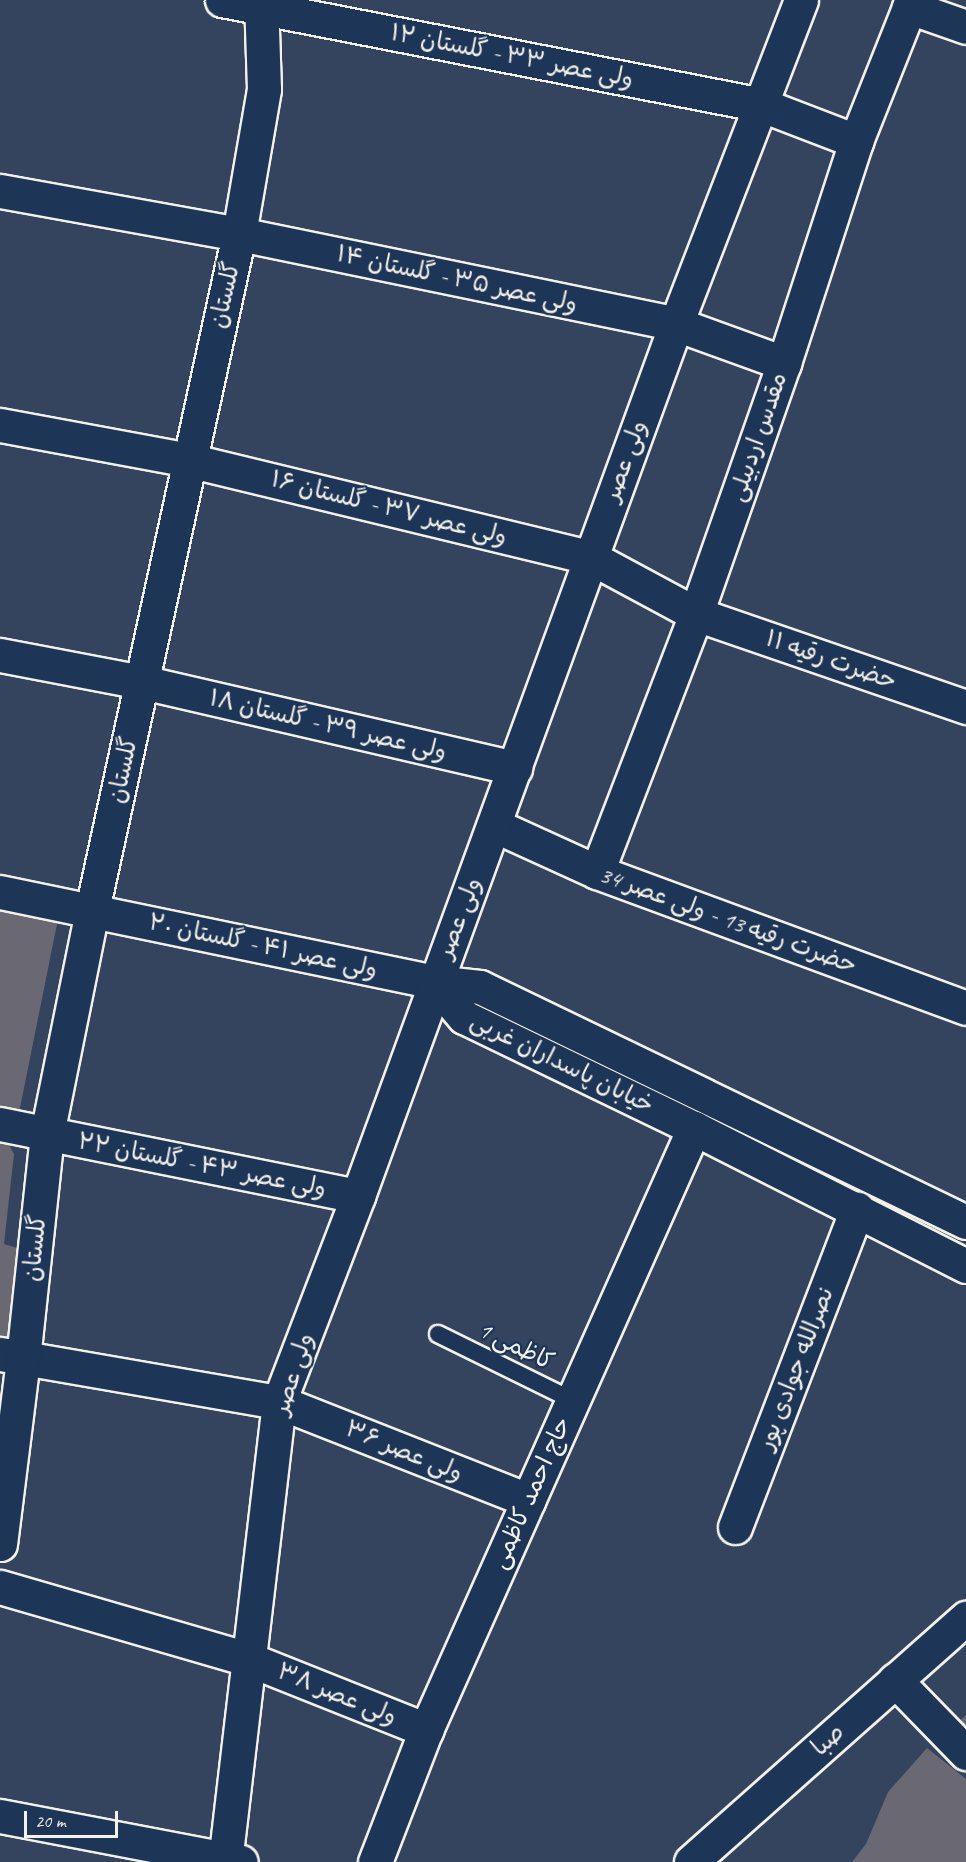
<!DOCTYPE html>
<meta charset="utf-8">
<style>
body{margin:0}
#map{position:relative;width:966px;height:1862px;overflow:hidden;background:#34445f;font-family:Caveat,"Playpen Sans Arabic",sans-serif}
div>[style]{position:absolute}
.building>*{inset:0;background:#696873}
.roads{filter:drop-shadow(2px 0 #f4f1e8) drop-shadow(-2px 0 #f4f1e8) drop-shadow(0 2px #f4f1e8) drop-shadow(0 -2px #f4f1e8)}
.lane>*{height:16px;margin:-8px;padding:0 8px;transform-origin:8px;border-radius:8px;background:#1d3557}
.street>*{height:33px;margin:-16.5px;padding:0 16.5px;transform-origin:16.5px;border-radius:16.5px;background:#1d3557}
.secondary>*{height:33px;margin:-16.5px;padding:0 16.5px;transform-origin:16.5px;border-radius:16.5px;background:#1d3557}
span{translate:-50% -50%;white-space:nowrap;text-align:center;line-height:1.15;-webkit-text-stroke:4.5px #1d3557;paint-order:stroke}
.street-label{font-size:24px;color:#f4f1e8}
.scale{position:absolute;left:24px;top:1811px;width:94px;height:27px;box-sizing:border-box;border:3px solid #f4f1e8;border-top:0;padding-left:8px;font-size:18px;line-height:21px;white-space:nowrap;color:#f4f1e8;-webkit-text-stroke:4px #1d3557;paint-order:stroke}
</style>
<div id="map">
<div class="building">
<i style="clip-path:polygon(0 907px,58px 919px,19px 1113px,0 1109px)"></i>
<i style="clip-path:polygon(0 1142px,8px 1143px,14px 1154px,4px 1244px,17px 1248px,12px 1347px,0 1345px)"></i>
<i style="clip-path:polygon(966px 1715px,966px 1730px,958px 1722px)"></i>
<i style="clip-path:polygon(927px 1748px,966px 1779px,966px 1862px,852px 1862px,866px 1844px,888px 1792px)"></i>
</div>
<div class="roads">
<div class="lane">
<i style="left:438px;top:1334px;width:149px;rotate:26.2deg"></i>
</div>
<div class="street">
<i style="left:222px;top:0;width:550px;rotate:11deg"></i>
<i style="left:762px;top:105px;width:101px;rotate:21deg"></i>
<i style="left:909px;top:7px;width:60px;rotate:19.3deg"></i>
<i style="left:0;top:191px;width:243px;rotate:10.2deg"></i>
<i style="left:239px;top:234px;width:446px;rotate:11.6deg"></i>
<i style="left:676px;top:324px;width:115px;rotate:19.9deg"></i>
<i style="left:0;top:425px;width:191px;rotate:10.5deg"></i>
<i style="left:188px;top:460px;width:414px;rotate:13.6deg"></i>
<i style="left:590px;top:557px;width:120px;rotate:28.3deg"></i>
<i style="left:696px;top:614px;width:286px;rotate:19deg"></i>
<i style="left:0;top:655px;width:145px;rotate:10.8deg"></i>
<i style="left:142px;top:682px;width:383px;rotate:13deg"></i>
<i style="left:494px;top:825px;width:113px;rotate:24.5deg"></i>
<i style="left:597px;top:872px;width:393px;rotate:20.2deg"></i>
<i style="left:597px;top:872px;width:276px;rotate:-69deg"></i>
<i style="left:696px;top:614px;width:266px;rotate:-70.7deg"></i>
<i style="left:784px;top:363px;width:233px;rotate:-72deg"></i>
<i style="left:856px;top:141px;width:152px;rotate:-68.3deg"></i>
<i style="left:0;top:892px;width:443px;rotate:11.7deg"></i>
<i style="left:0;top:1124px;width:365px;rotate:11.4deg"></i>
<i style="left:0;top:1354px;width:283px;rotate:9.8deg"></i>
<i style="left:279px;top:1402px;width:268px;rotate:21.5deg"></i>
<i style="left:735px;top:1527px;width:341px;rotate:-69deg"></i>
<i style="left:0;top:1587px;width:258px;rotate:16.2deg"></i>
<i style="left:248px;top:1659px;width:192px;rotate:21.7deg"></i>
<i style="left:895px;top:1680px;width:102px;rotate:45.8deg"></i>
<i style="left:0;top:1816px;width:245px;rotate:10.8deg"></i>
<i style="left:225px;top:1862px;width:463px;rotate:-83.3deg"></i>
<i style="left:279px;top:1402px;width:221px;rotate:-69deg"></i>
<i style="left:358px;top:1196px;width:928px;rotate:-69.96deg"></i>
<i style="left:676px;top:324px;width:347px;rotate:-68.9deg"></i>
<i style="left:375px;top:1862px;width:142px;rotate:-68.9deg"></i>
<i style="left:426px;top:1730px;width:659px;rotate:-66deg"></i>
<i style="left:691px;top:1862px;width:368px;rotate:-41.6deg"></i>
</div>
<div class="secondary">
<i style="left:434px;top:982px;width:46px;rotate:49.4deg"></i>
<i style="left:464px;top:1017px;width:255px;rotate:25.8deg"></i>
<i style="left:694px;top:1128px;width:305px;rotate:26.9deg"></i>
<i style="left:434px;top:982px;width:46px;rotate:6.2deg"></i>
<i style="left:480px;top:987px;width:540px;rotate:25.81deg"></i>
<i style="left:0;top:1544px;width:186px;rotate:-82.9deg"></i>
<i style="left:23px;top:1359px;width:226px;rotate:-83.9deg"></i>
<i style="left:47px;top:1134px;width:228px;rotate:-78.6deg"></i>
<i style="left:92px;top:910px;width:692px;rotate:-77.73deg"></i>
<i style="left:239px;top:234px;width:147px;rotate:-80.2deg"></i>
<i style="left:264px;top:89px;width:89px;rotate:-91.9deg"></i>
</div>
</div>
<div class="street-label">
<span style="left:512px;top:56px;rotate:11deg">ولی عصر ۳۳ - گلستان ۱۲</span>
<span style="left:457px;top:279px;rotate:12deg">ولی عصر ۳۵ - گلستان ۱۴</span>
<span style="left:225px;top:295px;rotate:-77deg">گلستان</span>
<span style="left:758px;top:437px;rotate:-71deg">مقدس اردبیلی</span>
<span style="left:625px;top:461px;rotate:-70deg">ولی عصر</span>
<span style="left:389px;top:508px;rotate:14deg">ولی عصر ۳۷ - گلستان ۱۶</span>
<span style="left:831px;top:660px;rotate:19deg">حضرت رقیه ۱۱</span>
<span style="left:328px;top:725px;rotate:13deg">ولی عصر ۳۹ - گلستان ۱۸</span>
<span style="left:123px;top:770px;rotate:-78deg">گلستان</span>
<span style="left:459px;top:918px;rotate:-69deg">ولی عصر</span>
<span style="left:728px;top:920px;rotate:20deg">حضرت رقیه 13 - ولی عصر 34</span>
<span style="left:263px;top:946px;rotate:12deg">ولی عصر ۴۱ - گلستان ۲۰</span>
<span style="left:562px;top:1063px;rotate:26deg">خیابان پاسداران غربی</span>
<span style="left:202px;top:1165px;rotate:11deg">ولی عصر ۴۳ - گلستان ۲۲</span>
<span style="left:35px;top:1248px;rotate:-84deg">گلستان</span>
<span style="left:516px;top:1346px;rotate:26deg">کاظمی 1</span>
<span style="left:796px;top:1368px;rotate:-69deg">نصرالله جوادی پور</span>
<span style="left:293px;top:1374px;rotate:-72deg">ولی عصر</span>
<span style="left:404px;top:1451px;rotate:22deg">ولی عصر ۳۶</span>
<span style="left:531px;top:1493px;rotate:-66deg">حاج احمد کاظمی</span>
<span style="left:337px;top:1694px;rotate:22deg">ولی عصر ۳۸</span>
<span style="left:828px;top:1740px;rotate:-42deg">صبا</span>
</div>
<div class="scale">20 m</div>
</div>
